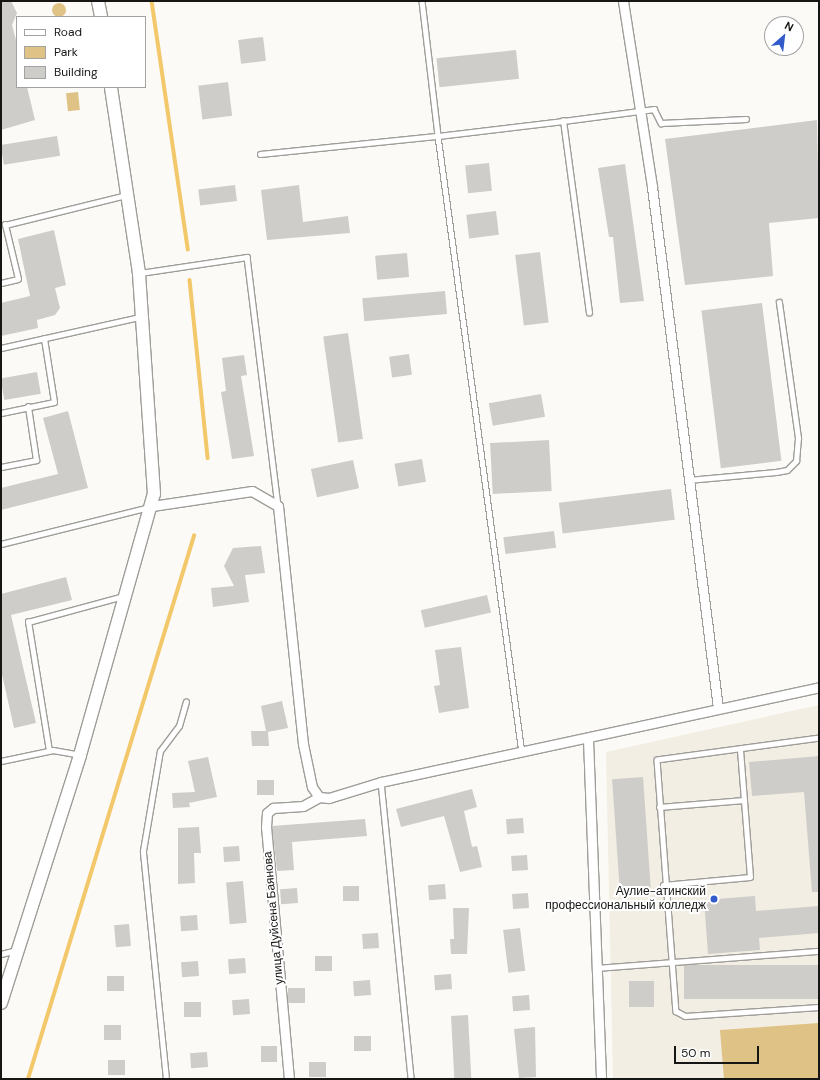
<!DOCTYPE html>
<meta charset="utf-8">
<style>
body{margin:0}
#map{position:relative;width:820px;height:1080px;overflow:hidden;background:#fcfaf6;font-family:"DM Sans",sans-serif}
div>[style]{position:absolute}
.built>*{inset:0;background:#f2eee3}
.green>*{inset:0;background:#dfc386;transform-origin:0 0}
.round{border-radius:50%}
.stream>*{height:3.5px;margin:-1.75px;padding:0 1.75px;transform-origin:1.75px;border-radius:1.75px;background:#f3c86b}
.building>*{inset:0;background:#cfcdc9;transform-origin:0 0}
.roads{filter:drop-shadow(1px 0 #9f9d99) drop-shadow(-1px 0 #9f9d99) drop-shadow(0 1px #9f9d99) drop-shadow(0 -1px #9f9d99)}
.service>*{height:4.5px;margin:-2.25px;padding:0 2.25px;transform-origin:2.25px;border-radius:2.25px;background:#fff}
.minor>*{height:9px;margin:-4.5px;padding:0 4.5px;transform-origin:4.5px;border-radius:4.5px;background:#fff}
.tertiary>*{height:12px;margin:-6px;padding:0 6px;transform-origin:6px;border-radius:6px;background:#fff}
.dots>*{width:11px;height:11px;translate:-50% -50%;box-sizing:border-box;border:2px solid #fff;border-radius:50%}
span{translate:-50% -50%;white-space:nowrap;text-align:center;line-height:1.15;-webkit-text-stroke:4px #fff;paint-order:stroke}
.poi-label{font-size:12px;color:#161614}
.right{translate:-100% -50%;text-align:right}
.street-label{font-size:12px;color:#161614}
.frame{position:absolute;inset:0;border:2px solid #161614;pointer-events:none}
.legend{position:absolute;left:16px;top:16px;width:130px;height:72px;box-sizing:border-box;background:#fff;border:1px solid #a2a2a1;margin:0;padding:5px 7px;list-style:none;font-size:12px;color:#161614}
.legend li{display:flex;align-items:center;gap:8px;height:20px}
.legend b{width:20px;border:1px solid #a2a2a1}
.north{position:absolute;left:764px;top:16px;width:40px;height:40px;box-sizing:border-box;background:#fff;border:1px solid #a2a2a1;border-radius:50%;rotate:28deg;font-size:11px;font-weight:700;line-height:16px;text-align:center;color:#161614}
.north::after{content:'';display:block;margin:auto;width:14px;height:18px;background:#325aca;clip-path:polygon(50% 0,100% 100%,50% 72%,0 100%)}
.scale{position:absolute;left:674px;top:1046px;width:85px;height:18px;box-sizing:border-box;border:2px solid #161614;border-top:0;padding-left:5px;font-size:12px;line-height:14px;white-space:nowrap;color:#161614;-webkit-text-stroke:3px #fff;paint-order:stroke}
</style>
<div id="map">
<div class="built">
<i style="clip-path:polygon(819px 705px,819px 1079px,613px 1079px,606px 752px)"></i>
</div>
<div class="green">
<i class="round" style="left:52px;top:3px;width:14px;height:14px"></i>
<i style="left:78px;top:92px;width:18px;height:12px;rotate:84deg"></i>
<i style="clip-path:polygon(819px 1023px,819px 1079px,724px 1079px,720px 1030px)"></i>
</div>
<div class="stream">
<i style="left:152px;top:1px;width:251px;rotate:81.7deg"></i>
<i style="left:190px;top:280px;width:179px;rotate:84.2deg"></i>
<i style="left:28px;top:1079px;width:568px;rotate:-73deg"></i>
</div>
<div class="building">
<i style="clip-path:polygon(1px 1px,11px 1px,17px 13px,12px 25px,17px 44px,17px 87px,27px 87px,35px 120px,1px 130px)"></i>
<i style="left:263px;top:37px;width:24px;height:25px;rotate:83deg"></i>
<i style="left:516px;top:50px;width:29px;height:80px;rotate:84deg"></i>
<i style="left:228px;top:82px;width:34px;height:30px;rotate:83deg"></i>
<i style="clip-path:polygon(817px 120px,819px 218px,769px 223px,773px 276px,685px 285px,665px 139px)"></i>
<i style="left:57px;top:136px;width:20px;height:57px;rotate:81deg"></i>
<i style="left:489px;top:163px;width:28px;height:24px;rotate:84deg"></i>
<i style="clip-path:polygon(625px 164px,644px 301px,620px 303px,613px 237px,609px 237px,598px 168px)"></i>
<i style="left:235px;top:185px;width:16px;height:37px;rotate:83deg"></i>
<i style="clip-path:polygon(299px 185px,303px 222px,348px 216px,350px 233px,267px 240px,261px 190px)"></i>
<i style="left:496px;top:211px;width:24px;height:30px;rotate:83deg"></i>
<i style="clip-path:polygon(54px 230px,66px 285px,55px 288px,60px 308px,55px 315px,37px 320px,38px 328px,1px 336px,1px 303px,30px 296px,18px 239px)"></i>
<i style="left:540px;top:252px;width:71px;height:25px;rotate:83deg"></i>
<i style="left:407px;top:253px;width:24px;height:32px;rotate:85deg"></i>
<i style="left:445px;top:291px;width:23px;height:83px;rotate:85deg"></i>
<i style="left:762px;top:303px;width:159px;height:61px;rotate:83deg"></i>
<i style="left:348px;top:333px;width:107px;height:25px;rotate:82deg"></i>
<i style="left:409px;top:354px;width:21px;height:20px;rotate:82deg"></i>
<i style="clip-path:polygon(244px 355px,247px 375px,241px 376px,254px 456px,232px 459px,221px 392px,226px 391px,222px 358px)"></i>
<i style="left:37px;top:372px;width:22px;height:37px;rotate:80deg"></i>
<i style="left:541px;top:394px;width:23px;height:53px;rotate:80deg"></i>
<i style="clip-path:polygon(68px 411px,88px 488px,1px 510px,1px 488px,58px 474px,43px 418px)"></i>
<i style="left:549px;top:440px;width:51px;height:59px;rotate:87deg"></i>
<i style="left:422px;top:459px;width:23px;height:28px;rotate:80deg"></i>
<i style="left:353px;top:460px;width:29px;height:43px;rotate:78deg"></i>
<i style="left:671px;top:489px;width:31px;height:113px;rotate:83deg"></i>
<i style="left:554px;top:531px;width:17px;height:51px;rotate:83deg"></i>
<i style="clip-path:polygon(261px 546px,265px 573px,245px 575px,249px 602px,213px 607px,211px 588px,234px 586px,224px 566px,233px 548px)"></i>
<i style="clip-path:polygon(66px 577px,72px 600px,11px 615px,36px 723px,14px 728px,1px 670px,1px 594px)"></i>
<i style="left:487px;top:595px;width:18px;height:68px;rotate:77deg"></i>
<i style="clip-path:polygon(461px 647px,469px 708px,439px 713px,434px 686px,440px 685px,435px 650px)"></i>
<i style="clip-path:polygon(282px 701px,288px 728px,268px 732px,269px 746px,252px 746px,251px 731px,266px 731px,261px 706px)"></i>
<i style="clip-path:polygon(819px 756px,819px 892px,812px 892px,804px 792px,752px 796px,749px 762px)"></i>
<i style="clip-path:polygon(208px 757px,217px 797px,189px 803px,190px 807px,173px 808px,172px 793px,195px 792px,188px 761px)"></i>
<i style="left:643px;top:777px;width:111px;height:31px;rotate:86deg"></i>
<i style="left:257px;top:780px;width:17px;height:15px"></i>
<i style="clip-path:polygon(472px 789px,477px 807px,464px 811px,472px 847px,477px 846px,482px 867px,460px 872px,444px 816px,401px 827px,396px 809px)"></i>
<i style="left:523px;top:818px;width:15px;height:17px;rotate:86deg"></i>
<i style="clip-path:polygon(365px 819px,367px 836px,292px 842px,294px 870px,277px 871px,272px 826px)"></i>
<i style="clip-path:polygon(199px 827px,201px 853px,194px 853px,195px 883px,178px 884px,178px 828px)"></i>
<i style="left:239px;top:846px;width:15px;height:16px;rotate:86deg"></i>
<i style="left:527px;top:855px;width:15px;height:16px;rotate:86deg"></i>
<i style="left:243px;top:881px;width:42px;height:17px;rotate:85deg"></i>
<i style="left:445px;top:884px;width:15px;height:17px;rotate:86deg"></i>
<i style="left:343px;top:886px;width:16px;height:15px"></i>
<i style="left:297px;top:888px;width:15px;height:17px;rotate:86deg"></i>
<i style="left:528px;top:893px;width:15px;height:16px;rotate:86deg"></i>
<i style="clip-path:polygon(755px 896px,756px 911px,819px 906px,819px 933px,759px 938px,760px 950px,708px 954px,704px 900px)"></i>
<i style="clip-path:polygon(453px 908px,469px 908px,467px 954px,451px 954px,450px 939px,454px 939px)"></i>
<i style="left:197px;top:915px;width:15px;height:17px;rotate:86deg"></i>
<i style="left:129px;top:924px;width:22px;height:15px;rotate:85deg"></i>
<i style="left:520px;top:928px;width:43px;height:17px;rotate:83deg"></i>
<i style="left:378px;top:933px;width:15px;height:16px;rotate:86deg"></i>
<i style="left:332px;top:956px;width:15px;height:17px;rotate:90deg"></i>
<i style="left:245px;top:958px;width:15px;height:17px;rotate:86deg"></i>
<i style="left:198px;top:961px;width:15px;height:17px;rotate:86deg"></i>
<i style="left:819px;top:965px;width:34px;height:135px;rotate:90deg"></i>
<i style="left:451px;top:974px;width:15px;height:17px;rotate:86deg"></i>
<i style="left:107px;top:976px;width:17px;height:15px"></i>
<i style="left:370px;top:980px;width:15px;height:17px;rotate:86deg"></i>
<i style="left:654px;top:981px;width:26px;height:25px;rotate:90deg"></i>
<i style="left:288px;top:988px;width:17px;height:15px"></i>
<i style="left:529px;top:995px;width:15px;height:17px;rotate:86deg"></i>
<i style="left:249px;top:999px;width:15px;height:17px;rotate:86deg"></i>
<i style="left:201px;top:1002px;width:15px;height:17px;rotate:90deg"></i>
<i style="left:468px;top:1015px;width:64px;height:17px;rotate:87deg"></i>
<i style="left:121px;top:1025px;width:15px;height:17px;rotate:90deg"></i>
<i style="clip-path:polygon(535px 1027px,536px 1077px,519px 1078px,514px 1029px)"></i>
<i style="left:354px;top:1036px;width:17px;height:15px"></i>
<i style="left:261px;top:1046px;width:16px;height:16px"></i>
<i style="left:207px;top:1052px;width:15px;height:17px;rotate:86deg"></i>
<i style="left:108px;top:1060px;width:17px;height:15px"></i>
<i style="left:326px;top:1062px;width:15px;height:17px;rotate:90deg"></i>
</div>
<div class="roads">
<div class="service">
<i style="left:422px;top:1px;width:136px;rotate:83.2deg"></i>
<i style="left:438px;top:136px;width:126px;rotate:-6.8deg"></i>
<i style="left:260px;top:154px;width:179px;rotate:-5.8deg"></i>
<i style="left:438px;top:136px;width:623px;rotate:82.25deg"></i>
<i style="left:140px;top:273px;width:108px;rotate:-8.5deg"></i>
<i style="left:247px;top:257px;width:251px;rotate:82.9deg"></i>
<i style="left:1px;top:283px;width:17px;rotate:-13deg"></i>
<i style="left:18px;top:279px;width:56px;rotate:-103.5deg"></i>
<i style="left:5px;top:225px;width:125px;rotate:-13.9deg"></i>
<i style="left:589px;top:313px;width:194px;rotate:-97.7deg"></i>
<i style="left:563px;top:121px;width:92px;rotate:-7.5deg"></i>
<i style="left:654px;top:109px;width:16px;rotate:63deg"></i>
<i style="left:661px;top:123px;width:85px;rotate:-2.7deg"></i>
<i style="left:1px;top:348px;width:142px;rotate:-12.6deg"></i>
<i style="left:1px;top:413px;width:54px;rotate:-11.7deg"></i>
<i style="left:54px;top:402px;width:64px;rotate:-99deg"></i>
<i style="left:1px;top:467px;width:36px;rotate:-11deg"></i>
<i style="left:36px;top:460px;width:54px;rotate:-98.6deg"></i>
<i style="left:688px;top:480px;width:88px;rotate:-5.2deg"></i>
<i style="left:776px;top:472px;width:11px;rotate:-10deg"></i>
<i style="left:787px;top:470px;width:13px;rotate:-45deg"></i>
<i style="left:796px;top:461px;width:23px;rotate:-85deg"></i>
<i style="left:798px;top:438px;width:137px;rotate:-98deg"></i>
<i style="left:1px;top:544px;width:153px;rotate:-14deg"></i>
<i style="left:819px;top:738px;width:163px;rotate:172.3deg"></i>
<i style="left:657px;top:760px;width:252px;rotate:85.7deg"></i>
<i style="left:676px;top:1011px;width:10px;rotate:29deg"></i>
<i style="left:685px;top:1016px;width:134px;rotate:-3.8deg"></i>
<i style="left:49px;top:751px;width:131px;rotate:-99.2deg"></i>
<i style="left:28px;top:622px;width:99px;rotate:-15.2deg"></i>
<i style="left:1px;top:761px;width:53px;rotate:-11.9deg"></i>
<i style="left:53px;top:750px;width:27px;rotate:10deg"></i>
<i style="left:381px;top:782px;width:299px;rotate:84.2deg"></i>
<i style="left:659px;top:807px;width:85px;rotate:-4.7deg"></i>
<i style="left:663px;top:885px;width:87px;rotate:-5.3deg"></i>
<i style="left:750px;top:877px;width:128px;rotate:-94.5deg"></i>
<i style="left:1px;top:954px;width:16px;rotate:-14deg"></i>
<i style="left:596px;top:968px;width:224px;rotate:-4.4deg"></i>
<i style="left:166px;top:1079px;width:229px;rotate:-95.8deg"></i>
<i style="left:143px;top:851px;width:101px;rotate:-80.4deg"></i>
<i style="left:160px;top:751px;width:31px;rotate:-53deg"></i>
<i style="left:179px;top:726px;width:25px;rotate:-74deg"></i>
</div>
<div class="minor">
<i style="left:623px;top:1px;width:188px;rotate:81.1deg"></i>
<i style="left:652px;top:187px;width:525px;rotate:82.78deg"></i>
<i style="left:152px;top:506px;width:101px;rotate:-8.5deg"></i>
<i style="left:252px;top:491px;width:30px;rotate:30deg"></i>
<i style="left:278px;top:506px;width:239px;rotate:84deg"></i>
<i style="left:303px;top:744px;width:44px;rotate:78.2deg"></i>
<i style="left:312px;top:787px;width:12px;rotate:55deg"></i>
<i style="left:319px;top:797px;width:10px;rotate:6deg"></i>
<i style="left:329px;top:798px;width:54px;rotate:-17.1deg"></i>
<i style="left:381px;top:782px;width:448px;rotate:-12.2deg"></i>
<i style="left:588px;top:739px;width:340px;rotate:87.8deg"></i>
<i style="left:289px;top:1079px;width:253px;rotate:-95.2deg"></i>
<i style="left:266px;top:827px;width:14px;rotate:-86deg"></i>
<i style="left:267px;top:813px;width:8px;rotate:-40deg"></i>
<i style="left:273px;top:808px;width:30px;rotate:-4deg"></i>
<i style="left:303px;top:806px;width:18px;rotate:-29deg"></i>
</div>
<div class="tertiary">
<i style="left:98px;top:1px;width:16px;rotate:79deg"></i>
<i style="left:1px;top:1003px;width:260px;rotate:-72.3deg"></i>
<i style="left:80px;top:755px;width:271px;rotate:-74.2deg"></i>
<i style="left:154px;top:494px;width:222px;rotate:-93.9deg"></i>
<i style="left:139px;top:273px;width:188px;rotate:-98.6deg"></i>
</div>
</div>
<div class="dots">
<i style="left:714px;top:899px;background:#325aca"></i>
</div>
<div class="poi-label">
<span class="right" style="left:706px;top:899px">Аулие-атинский<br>профессиональный колледж</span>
</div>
<div class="street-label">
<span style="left:274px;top:918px;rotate:-95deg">улица Дуйсена Баянова</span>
</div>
<div class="frame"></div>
<ul class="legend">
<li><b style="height:5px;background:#fff"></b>Road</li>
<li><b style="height:11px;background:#dfc386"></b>Park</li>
<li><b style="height:11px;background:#cfcdc9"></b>Building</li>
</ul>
<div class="north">N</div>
<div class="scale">50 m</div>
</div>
